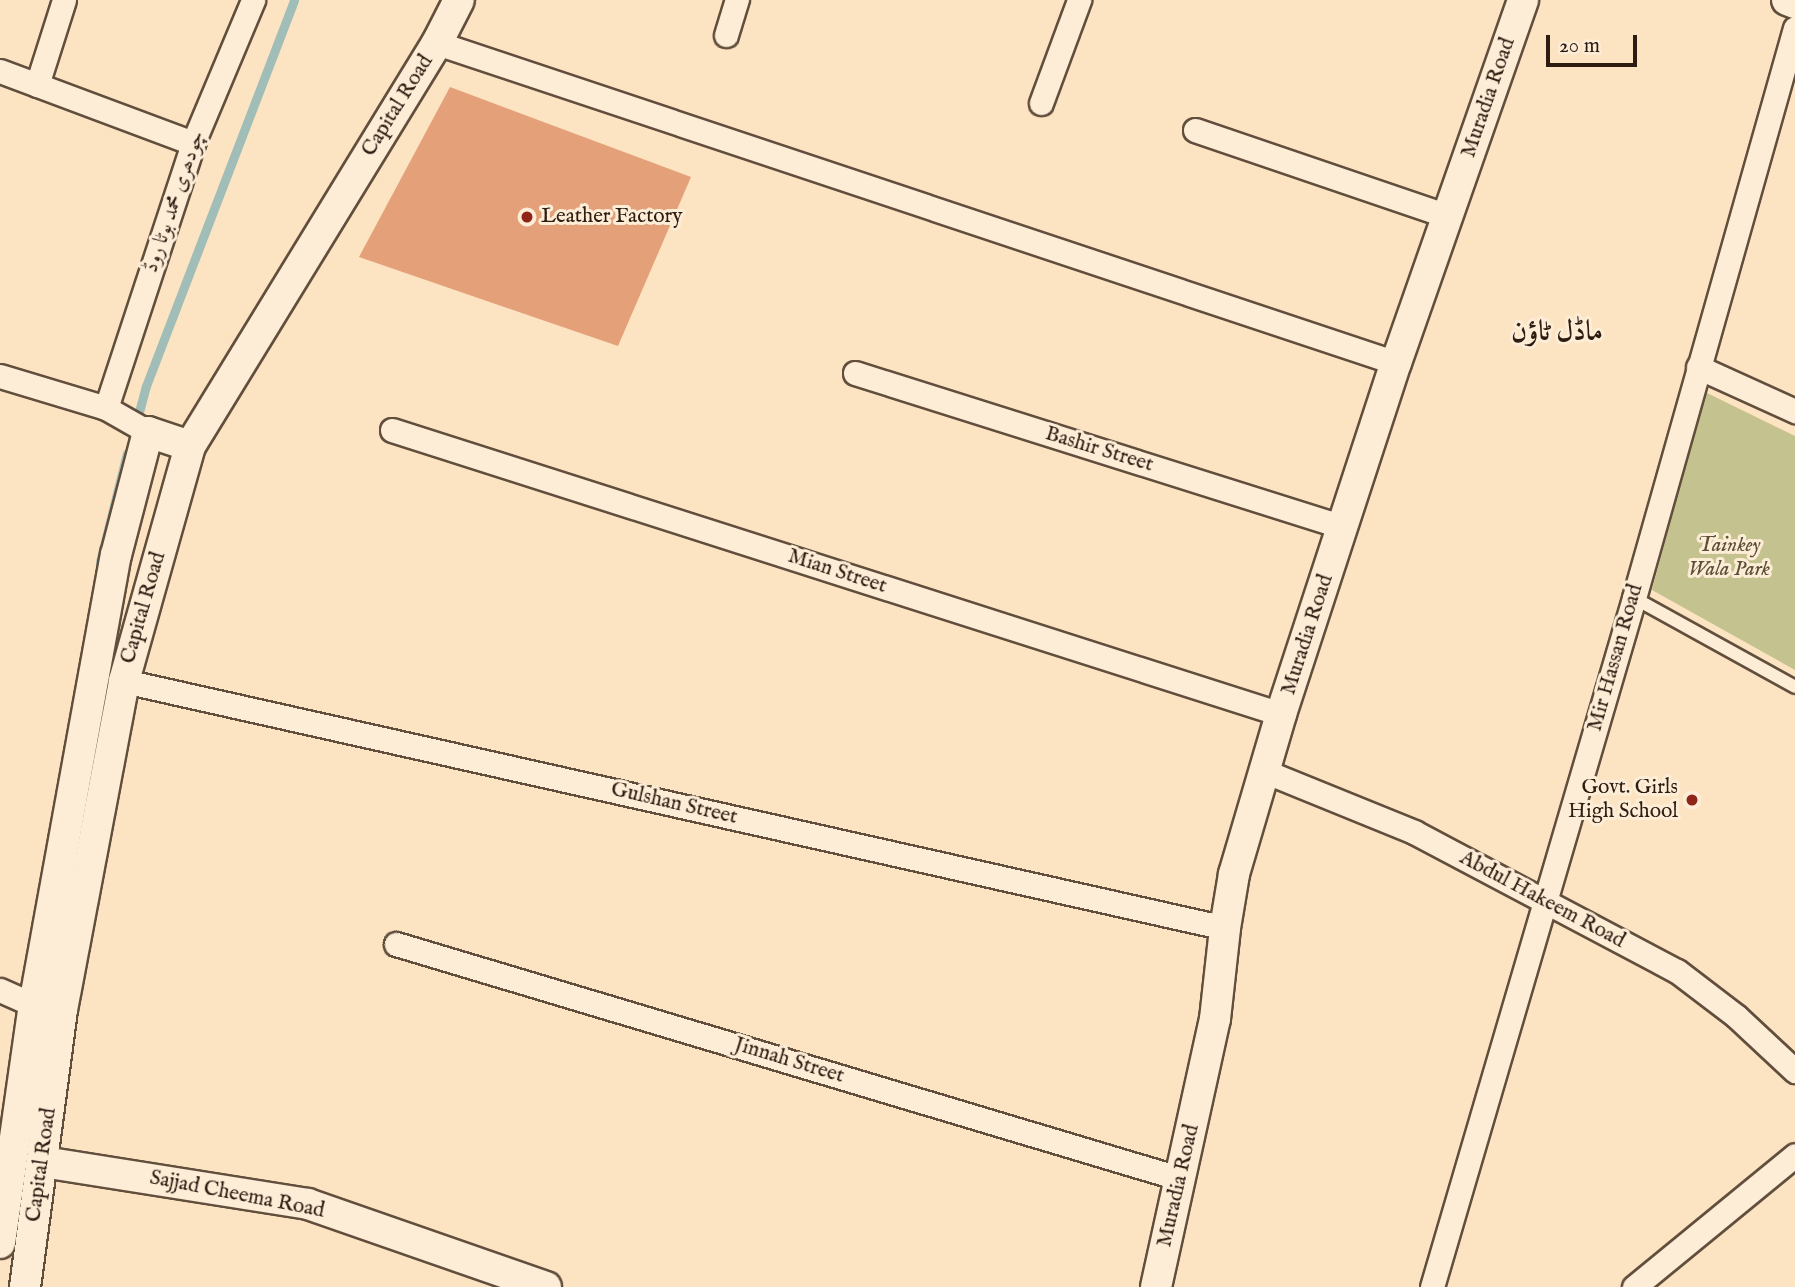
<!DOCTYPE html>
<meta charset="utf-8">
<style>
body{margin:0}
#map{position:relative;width:1795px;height:1287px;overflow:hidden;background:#fce3c1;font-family:"IM FELL English",Amiri,serif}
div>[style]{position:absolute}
.green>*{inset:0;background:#c4c28f}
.stream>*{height:9px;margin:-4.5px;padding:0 4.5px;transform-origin:4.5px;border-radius:4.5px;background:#a0bdb7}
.building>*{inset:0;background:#e4a079}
.roads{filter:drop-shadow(2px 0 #624e3d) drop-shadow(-2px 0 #624e3d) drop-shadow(0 2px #624e3d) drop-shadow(0 -2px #624e3d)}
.service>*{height:12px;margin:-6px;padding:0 6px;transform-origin:6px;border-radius:6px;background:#fdedd7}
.minor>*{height:23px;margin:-11.5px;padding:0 11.5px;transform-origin:11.5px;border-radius:11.5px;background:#fdedd7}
.tertiary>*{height:30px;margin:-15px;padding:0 15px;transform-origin:15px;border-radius:15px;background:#fdedd7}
.dots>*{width:19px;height:19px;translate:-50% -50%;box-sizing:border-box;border:4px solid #fdedd7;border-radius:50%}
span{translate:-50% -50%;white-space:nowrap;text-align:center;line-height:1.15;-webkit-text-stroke:6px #fdedd7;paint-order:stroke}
.street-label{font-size:21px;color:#2e1c11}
.poi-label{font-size:21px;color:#2e1c11}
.left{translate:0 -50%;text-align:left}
.right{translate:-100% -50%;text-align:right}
.park-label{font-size:21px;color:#5b4e37;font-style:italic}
.district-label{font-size:28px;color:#2e1c11;font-weight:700}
.scale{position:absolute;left:1546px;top:35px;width:91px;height:32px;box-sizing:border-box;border:4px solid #2e1c11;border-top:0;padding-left:9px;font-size:21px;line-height:24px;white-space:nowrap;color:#2e1c11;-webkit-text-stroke:5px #fdedd7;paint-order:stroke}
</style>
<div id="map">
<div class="green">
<i style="clip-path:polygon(1705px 392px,1795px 436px,1795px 670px,1652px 590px)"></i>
</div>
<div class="stream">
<i style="left:136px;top:423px;width:38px;rotate:-75deg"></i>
<i style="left:146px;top:386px;width:413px;rotate:-69deg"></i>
<i style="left:100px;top:562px;width:112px;rotate:-76.1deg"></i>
</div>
<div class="building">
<i style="clip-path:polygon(450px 87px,691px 177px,618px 346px,359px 257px)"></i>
</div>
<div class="roads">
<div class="service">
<i style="left:1634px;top:598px;width:184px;rotate:28.9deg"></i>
</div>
<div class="minor">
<i style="left:726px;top:35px;width:37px;rotate:-73deg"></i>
<i style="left:437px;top:43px;width:1011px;rotate:18.45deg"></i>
<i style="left:0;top:71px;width:206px;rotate:20.5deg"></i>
<i style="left:37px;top:85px;width:89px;rotate:-72.4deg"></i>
<i style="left:1041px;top:103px;width:110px;rotate:-69.7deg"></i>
<i style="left:1195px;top:130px;width:267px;rotate:18.8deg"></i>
<i style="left:1698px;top:367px;width:107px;rotate:24.4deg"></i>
<i style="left:855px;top:373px;width:512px;rotate:17.51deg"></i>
<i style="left:0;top:376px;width:111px;rotate:16.8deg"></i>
<i style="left:106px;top:408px;width:48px;rotate:29.7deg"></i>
<i style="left:106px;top:408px;width:279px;rotate:-71.8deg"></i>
<i style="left:193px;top:143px;width:155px;rotate:-67.2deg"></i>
<i style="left:392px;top:430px;width:933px;rotate:17.72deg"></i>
<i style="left:124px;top:681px;width:1128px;rotate:12.64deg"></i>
<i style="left:1264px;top:771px;width:162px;rotate:22.1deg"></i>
<i style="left:1414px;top:832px;width:297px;rotate:27.9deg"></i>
<i style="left:1677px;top:971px;width:74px;rotate:37.3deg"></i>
<i style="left:1736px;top:1016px;width:81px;rotate:43deg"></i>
<i style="left:396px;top:944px;width:820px;rotate:16.65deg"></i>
<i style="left:0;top:990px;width:37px;rotate:24deg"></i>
<i style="left:1432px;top:1287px;width:718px;rotate:-73.66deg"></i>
<i style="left:1634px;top:598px;width:592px;rotate:-74.23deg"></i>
<i style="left:1634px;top:1287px;width:208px;rotate:-39.3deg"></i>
</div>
<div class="tertiary">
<i style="left:1787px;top:0;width:9px;rotate:21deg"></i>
<i style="left:43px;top:1162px;width:268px;rotate:9deg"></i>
<i style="left:308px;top:1204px;width:252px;rotate:19.2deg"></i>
<i style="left:0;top:1243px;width:240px;rotate:-81.9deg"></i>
<i style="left:34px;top:1005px;width:457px;rotate:-79.7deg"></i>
<i style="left:116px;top:555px;width:127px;rotate:-75.4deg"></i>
<i style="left:148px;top:432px;width:44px;rotate:18.4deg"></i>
<i style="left:25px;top:1287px;width:279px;rotate:-82.4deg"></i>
<i style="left:62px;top:1010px;width:335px;rotate:-79.3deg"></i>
<i style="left:124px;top:681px;width:244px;rotate:-74.3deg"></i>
<i style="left:190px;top:446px;width:473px;rotate:-58.5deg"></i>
<i style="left:437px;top:43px;width:48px;rotate:-62.9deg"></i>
<i style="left:1156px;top:1287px;width:274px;rotate:-77.6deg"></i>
<i style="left:1215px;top:1019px;width:92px;rotate:-83.7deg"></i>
<i style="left:1225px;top:928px;width:55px;rotate:-80.5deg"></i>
<i style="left:1234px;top:874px;width:167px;rotate:-73.6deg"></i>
<i style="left:1281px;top:714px;width:369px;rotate:-71.9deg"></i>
<i style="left:1396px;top:363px;width:385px;rotate:-70.7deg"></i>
</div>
</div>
<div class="dots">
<i style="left:527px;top:217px;background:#8f2418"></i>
<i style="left:1692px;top:800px;background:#8f2418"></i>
</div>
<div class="street-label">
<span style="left:1489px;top:98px;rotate:-71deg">Muradia Road</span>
<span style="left:398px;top:106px;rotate:-58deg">Capital Road</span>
<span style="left:175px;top:202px;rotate:-71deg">چودھری محمد بوٹا روڈ</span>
<span style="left:1099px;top:450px;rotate:17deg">Bashir Street</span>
<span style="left:837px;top:572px;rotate:18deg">Mian Street</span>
<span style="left:144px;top:608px;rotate:-74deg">Capital Road</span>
<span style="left:1308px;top:635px;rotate:-72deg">Muradia Road</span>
<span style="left:1616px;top:658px;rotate:-74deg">Mir Hassan Road</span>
<span style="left:674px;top:804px;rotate:13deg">Gulshan Street</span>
<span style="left:1542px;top:900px;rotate:28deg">Abdul Hakeem Road</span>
<span style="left:789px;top:1061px;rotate:17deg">Jinnah Street</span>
<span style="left:42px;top:1165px;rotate:-82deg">Capital Road</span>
<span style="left:1179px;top:1186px;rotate:-77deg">Muradia Road</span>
<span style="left:237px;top:1195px;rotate:11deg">Sajjad Cheema Road</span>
</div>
<div class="poi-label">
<span class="left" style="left:541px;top:217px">Leather Factory</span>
<span class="right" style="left:1678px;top:800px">Govt. Girls<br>High School</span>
</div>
<div class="park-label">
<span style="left:1729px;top:558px">Tainkey<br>Wala Park</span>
</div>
<div class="district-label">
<span style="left:1557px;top:333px">ماڈل ٹاؤن</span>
</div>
<div class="scale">20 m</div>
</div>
